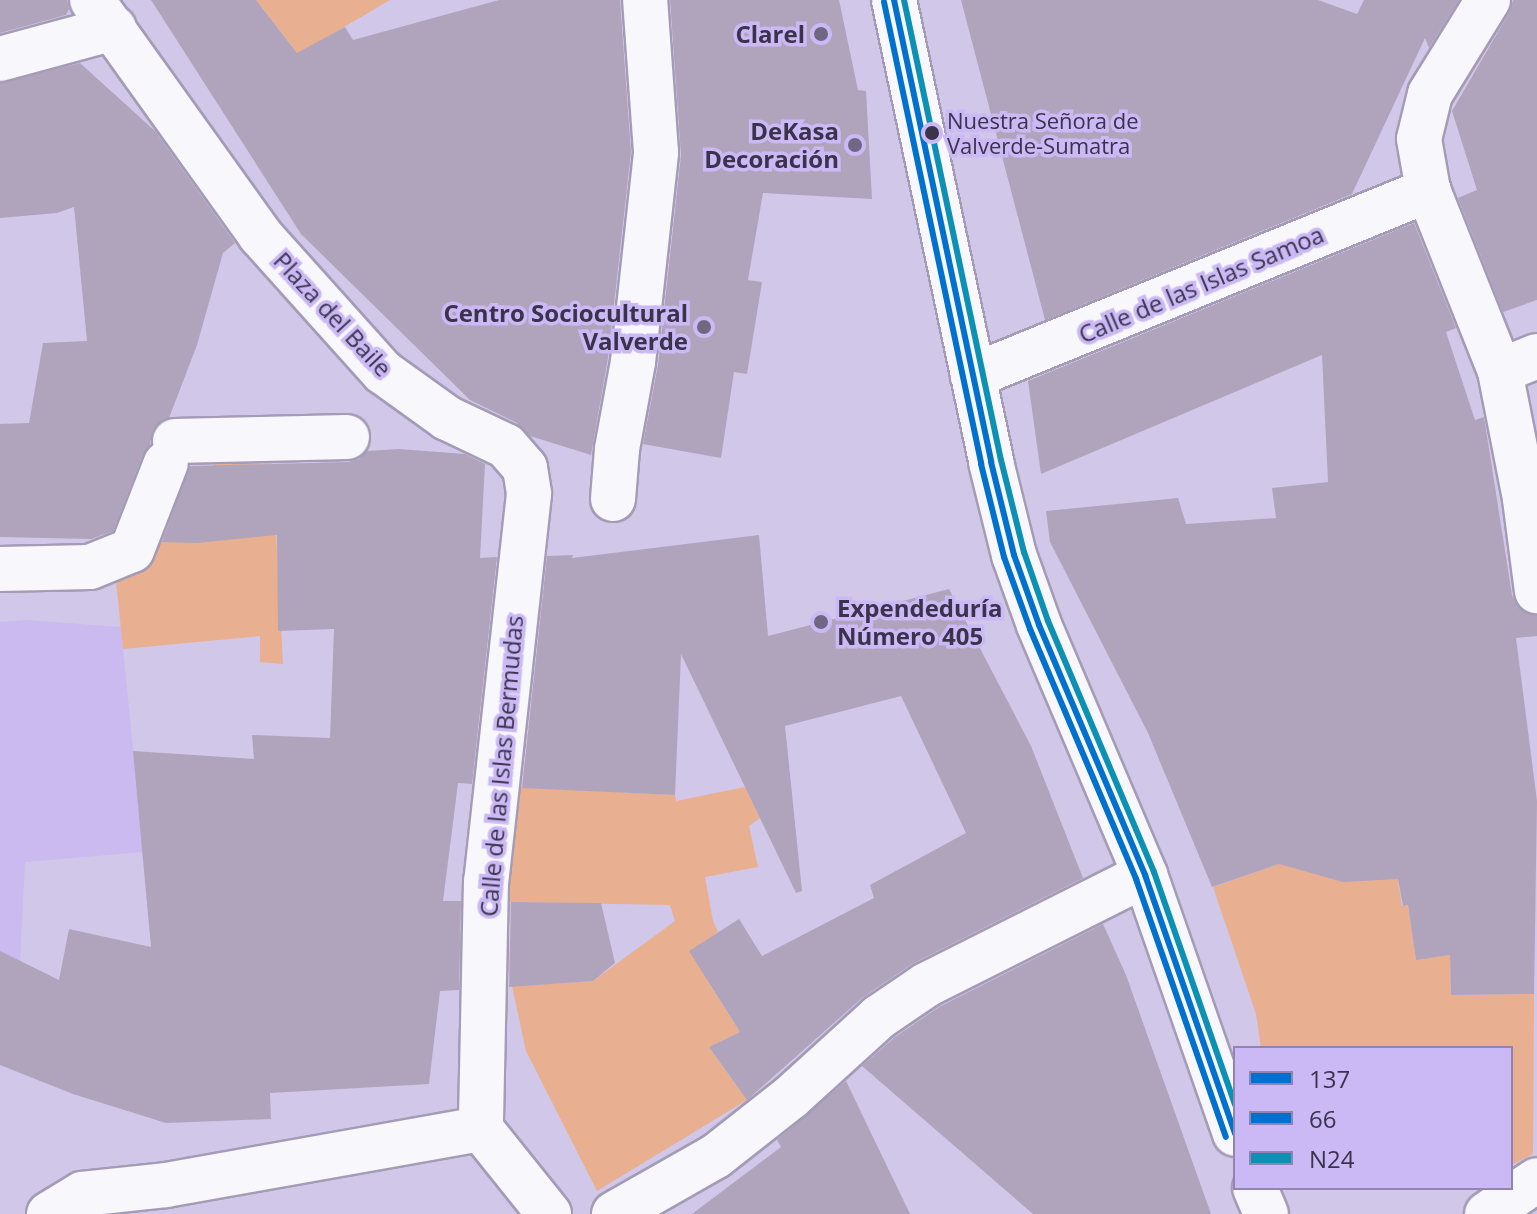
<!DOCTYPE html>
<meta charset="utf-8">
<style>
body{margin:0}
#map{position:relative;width:1537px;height:1214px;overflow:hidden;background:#d1c7e8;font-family:"Open Sans",sans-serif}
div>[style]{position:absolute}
.built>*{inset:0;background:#cabaef}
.green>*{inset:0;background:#e9af91}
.building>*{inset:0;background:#b0a4bd}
.roads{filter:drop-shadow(2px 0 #a49cb6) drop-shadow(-2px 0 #a49cb6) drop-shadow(0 2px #a49cb6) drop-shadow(0 -2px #a49cb6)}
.street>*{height:44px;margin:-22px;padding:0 22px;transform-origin:22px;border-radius:22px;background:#f8f7fc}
.secondary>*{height:44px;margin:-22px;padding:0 22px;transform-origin:22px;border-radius:22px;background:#f8f7fc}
.bus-1>*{height:6px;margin:-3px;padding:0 3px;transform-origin:3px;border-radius:3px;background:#0072ce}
.bus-2>*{height:6px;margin:-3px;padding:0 3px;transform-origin:3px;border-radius:3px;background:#0072ce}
.bus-3>*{height:6px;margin:-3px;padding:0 3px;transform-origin:3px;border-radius:3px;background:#0c91b4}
.dots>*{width:22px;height:22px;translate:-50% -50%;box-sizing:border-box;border:4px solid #cbb9f6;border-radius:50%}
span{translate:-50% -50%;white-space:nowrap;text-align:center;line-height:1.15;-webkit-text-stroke:7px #cbb9f6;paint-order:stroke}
.bus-label{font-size:22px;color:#3b334c}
.left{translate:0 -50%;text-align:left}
.poi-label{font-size:24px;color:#3b334c;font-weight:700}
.right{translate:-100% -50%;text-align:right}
.street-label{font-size:24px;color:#3b334c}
.legend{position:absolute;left:1233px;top:1046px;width:280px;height:144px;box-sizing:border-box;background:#cbb9f6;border:2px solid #9183b2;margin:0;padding:10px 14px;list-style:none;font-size:24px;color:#3b334c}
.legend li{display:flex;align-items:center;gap:16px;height:40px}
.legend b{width:40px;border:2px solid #9183b2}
</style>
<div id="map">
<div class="built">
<i style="clip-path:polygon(27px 620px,121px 627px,143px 852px,25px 862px,20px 960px,0 1037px,0 622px)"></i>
</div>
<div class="green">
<i style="clip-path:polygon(256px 0,390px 0,322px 40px,301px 58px)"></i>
<i style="clip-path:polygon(272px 458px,283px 664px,260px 662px,260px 636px,123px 649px,116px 581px,125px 580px,142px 566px,153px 541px,213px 541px,214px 461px)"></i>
<i style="clip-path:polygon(519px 787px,675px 795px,676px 801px,745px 787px,760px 818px,749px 826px,758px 867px,705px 877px,713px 921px,718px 932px,704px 942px,707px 980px,740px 1032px,709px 1047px,747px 1100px,597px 1191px,526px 1051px,512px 986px,593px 981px,675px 921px,670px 905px,507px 902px)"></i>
<i style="clip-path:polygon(1279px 864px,1396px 868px,1402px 906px,1408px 905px,1416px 959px,1450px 955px,1451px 995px,1534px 994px,1533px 1154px,1511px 1165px,1511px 1048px,1261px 1048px,1256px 1014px,1213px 887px)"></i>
</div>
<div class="building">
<i style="clip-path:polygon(0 0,67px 0,69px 9px,66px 15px,0 33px)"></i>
<i style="clip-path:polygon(151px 0,256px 0,297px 53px,345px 27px,353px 40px,499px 0,620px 0,631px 152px,608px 358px,591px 455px,530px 436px,517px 423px,470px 400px,301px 234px)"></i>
<i style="clip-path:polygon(670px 0,839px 0,858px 90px,866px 91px,872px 199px,763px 193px,748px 280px,762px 282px,747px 374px,734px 372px,721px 458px,643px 444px,658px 365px,681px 155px)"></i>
<i style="clip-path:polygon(961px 0,1318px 0,1357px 14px,1364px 0,1459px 0,1429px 48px,1425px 38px,1352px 194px,1045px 320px)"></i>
<i style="clip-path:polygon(1513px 0,1537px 0,1537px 300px,1503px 312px,1458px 198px,1477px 190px,1452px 111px,1509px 13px)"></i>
<i style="clip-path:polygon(80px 63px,155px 131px,235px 243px,223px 253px,197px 345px,169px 418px,153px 430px,150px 444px,143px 454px,113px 531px,91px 539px,0 537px,0 424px,29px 423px,43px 343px,87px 341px,74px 207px,57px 213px,0 218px,0 83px)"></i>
<i style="clip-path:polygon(1414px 223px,1456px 328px,1446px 332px,1475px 420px,1484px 417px,1512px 595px,1518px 607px,1537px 615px,1537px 636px,1516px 638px,1537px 801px,1534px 994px,1451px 995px,1450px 955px,1416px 960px,1408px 905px,1403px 906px,1398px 879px,1343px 882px,1279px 864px,1212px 887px,1148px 733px,1050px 542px,1046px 511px,1178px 498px,1186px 524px,1276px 518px,1272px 488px,1328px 482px,1322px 355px,1041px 474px,1028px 381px)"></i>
<i style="clip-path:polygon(399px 449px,465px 454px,485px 464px,480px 558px,497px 557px,472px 784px,458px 783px,443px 901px,461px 901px,459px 990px,440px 991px,429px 1084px,270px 1093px,271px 1119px,166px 1123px,73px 1094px,0 1065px,0 951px,59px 980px,69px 929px,151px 947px,133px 751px,254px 759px,252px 735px,330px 738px,334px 629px,278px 631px,277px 535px,197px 543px,162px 542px,190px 466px,348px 462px,359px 459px,367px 451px)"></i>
<i style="clip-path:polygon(759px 535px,768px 636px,949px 589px,1031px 746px,1083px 878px,912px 964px,862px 998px,747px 1100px,709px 1047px,740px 1032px,689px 951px,739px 919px,762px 956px,874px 898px,870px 885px,966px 833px,901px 696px,785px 726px,802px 891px,796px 893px,681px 654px,675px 795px,522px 788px,547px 556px,573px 555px,572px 558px)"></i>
<i style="clip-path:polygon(511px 902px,601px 903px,615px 963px,593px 981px,509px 987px)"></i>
<i style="clip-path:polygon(1103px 924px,1126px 975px,1211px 1214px,1033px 1214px,862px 1066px,895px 1037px,939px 1007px)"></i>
<i style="clip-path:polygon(846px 1081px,910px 1214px,692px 1214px,781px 1147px,777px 1140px)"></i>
</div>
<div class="roads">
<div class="street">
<i style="left:92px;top:0;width:289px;rotate:54.4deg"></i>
<i style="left:260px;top:235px;width:184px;rotate:48.1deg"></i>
<i style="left:383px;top:372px;width:79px;rotate:35.7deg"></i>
<i style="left:447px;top:418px;width:65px;rotate:25.4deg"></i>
<i style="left:506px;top:446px;width:29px;rotate:49deg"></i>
<i style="left:525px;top:468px;width:26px;rotate:81deg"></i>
<i style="left:529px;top:494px;width:389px;rotate:96.3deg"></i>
<i style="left:486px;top:881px;width:248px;rotate:91.2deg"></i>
<i style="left:481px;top:1129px;width:109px;rotate:51.3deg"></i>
<i style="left:1488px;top:0;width:110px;rotate:121.7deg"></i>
<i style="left:1430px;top:94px;width:46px;rotate:103.7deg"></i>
<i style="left:1419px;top:139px;width:52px;rotate:80deg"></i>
<i style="left:1428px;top:190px;width:195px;rotate:68.3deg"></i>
<i style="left:1500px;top:371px;width:130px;rotate:78.9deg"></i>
<i style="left:1525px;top:499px;width:93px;rotate:82.6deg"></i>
<i style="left:0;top:59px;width:118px;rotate:-15.2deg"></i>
<i style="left:1500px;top:371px;width:40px;rotate:-22deg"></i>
<i style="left:973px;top:376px;width:492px;rotate:-22.2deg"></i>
<i style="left:175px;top:441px;width:172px;rotate:-1.3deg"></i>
<i style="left:613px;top:499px;width:50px;rotate:-85.4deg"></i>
<i style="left:617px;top:449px;width:88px;rotate:-79.6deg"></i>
<i style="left:633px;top:362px;width:211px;rotate:-83.7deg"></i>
<i style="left:656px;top:152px;width:152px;rotate:-94.1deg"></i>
<i style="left:0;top:569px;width:90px;rotate:-1.3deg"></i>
<i style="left:90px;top:567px;width:45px;rotate:-22deg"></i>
<i style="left:132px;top:550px;width:93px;rotate:-68.7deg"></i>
<i style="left:49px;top:1214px;width:39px;rotate:-31deg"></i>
<i style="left:82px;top:1194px;width:84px;rotate:-6.1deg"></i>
<i style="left:166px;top:1185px;width:320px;rotate:-10.1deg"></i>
<i style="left:614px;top:1214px;width:117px;rotate:-29.6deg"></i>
<i style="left:716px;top:1156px;width:95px;rotate:-38.2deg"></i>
<i style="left:791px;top:1097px;width:119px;rotate:-42.3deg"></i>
<i style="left:879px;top:1017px;width:57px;rotate:-34.2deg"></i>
<i style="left:926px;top:985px;width:245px;rotate:-26.7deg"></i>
<i style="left:1487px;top:1214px;width:60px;rotate:-34.2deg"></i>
</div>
<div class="secondary">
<i style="left:894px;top:0;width:472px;rotate:78.1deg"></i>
<i style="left:991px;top:462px;width:96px;rotate:76.1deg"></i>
<i style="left:1014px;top:555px;width:74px;rotate:70.3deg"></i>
<i style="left:1039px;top:625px;width:272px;rotate:67deg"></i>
<i style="left:1145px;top:875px;width:274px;rotate:70.8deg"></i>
<i style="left:1255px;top:1188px;width:28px;rotate:67deg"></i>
</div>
</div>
<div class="bus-1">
<i style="left:894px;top:0;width:472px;rotate:78.1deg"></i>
<i style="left:991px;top:462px;width:96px;rotate:76.1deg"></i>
<i style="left:1014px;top:555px;width:74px;rotate:70.3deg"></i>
<i style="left:1039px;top:625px;width:272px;rotate:67deg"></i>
<i style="left:1145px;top:875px;width:274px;rotate:70.8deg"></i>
</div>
<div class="bus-2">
<i style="left:884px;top:2px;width:472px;rotate:78.1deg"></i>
<i style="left:981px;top:464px;width:96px;rotate:76.1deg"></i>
<i style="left:1004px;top:557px;width:77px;rotate:70.1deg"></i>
<i style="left:1030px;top:629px;width:272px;rotate:67deg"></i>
<i style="left:1136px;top:879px;width:273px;rotate:70.8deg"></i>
</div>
<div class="bus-3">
<i style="left:904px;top:0;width:470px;rotate:78.1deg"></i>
<i style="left:1001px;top:460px;width:95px;rotate:76deg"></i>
<i style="left:1024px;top:552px;width:73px;rotate:70.8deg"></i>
<i style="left:1048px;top:621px;width:272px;rotate:67.1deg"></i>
<i style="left:1154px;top:872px;width:246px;rotate:70.8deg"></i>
</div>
<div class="dots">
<i style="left:821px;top:34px;background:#706783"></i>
<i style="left:932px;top:133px;background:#3b334c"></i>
<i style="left:855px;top:145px;background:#706783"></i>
<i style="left:704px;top:327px;background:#706783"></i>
<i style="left:821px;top:622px;background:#706783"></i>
</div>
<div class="bus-label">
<span class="left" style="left:947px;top:133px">Nuestra Señora de<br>Valverde-Sumatra</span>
</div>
<div class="poi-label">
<span class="right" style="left:805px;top:34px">Clarel</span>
<span class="right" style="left:839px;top:145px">DeKasa<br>Decoración</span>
<span class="right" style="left:688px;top:327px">Centro Sociocultural<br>Valverde</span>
<span class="left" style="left:837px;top:622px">Expendeduría<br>Número 405</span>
</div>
<div class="street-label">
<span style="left:1201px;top:284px;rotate:-23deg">Calle de las Islas Samoa</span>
<span style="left:333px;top:314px;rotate:47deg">Plaza del Baile</span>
<span style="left:501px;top:766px;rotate:-85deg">Calle de las Islas Bermudas</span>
</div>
<ul class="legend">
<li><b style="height:10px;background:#0072ce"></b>137</li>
<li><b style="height:10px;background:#0072ce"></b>66</li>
<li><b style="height:10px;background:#0c91b4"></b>N24</li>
</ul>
</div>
